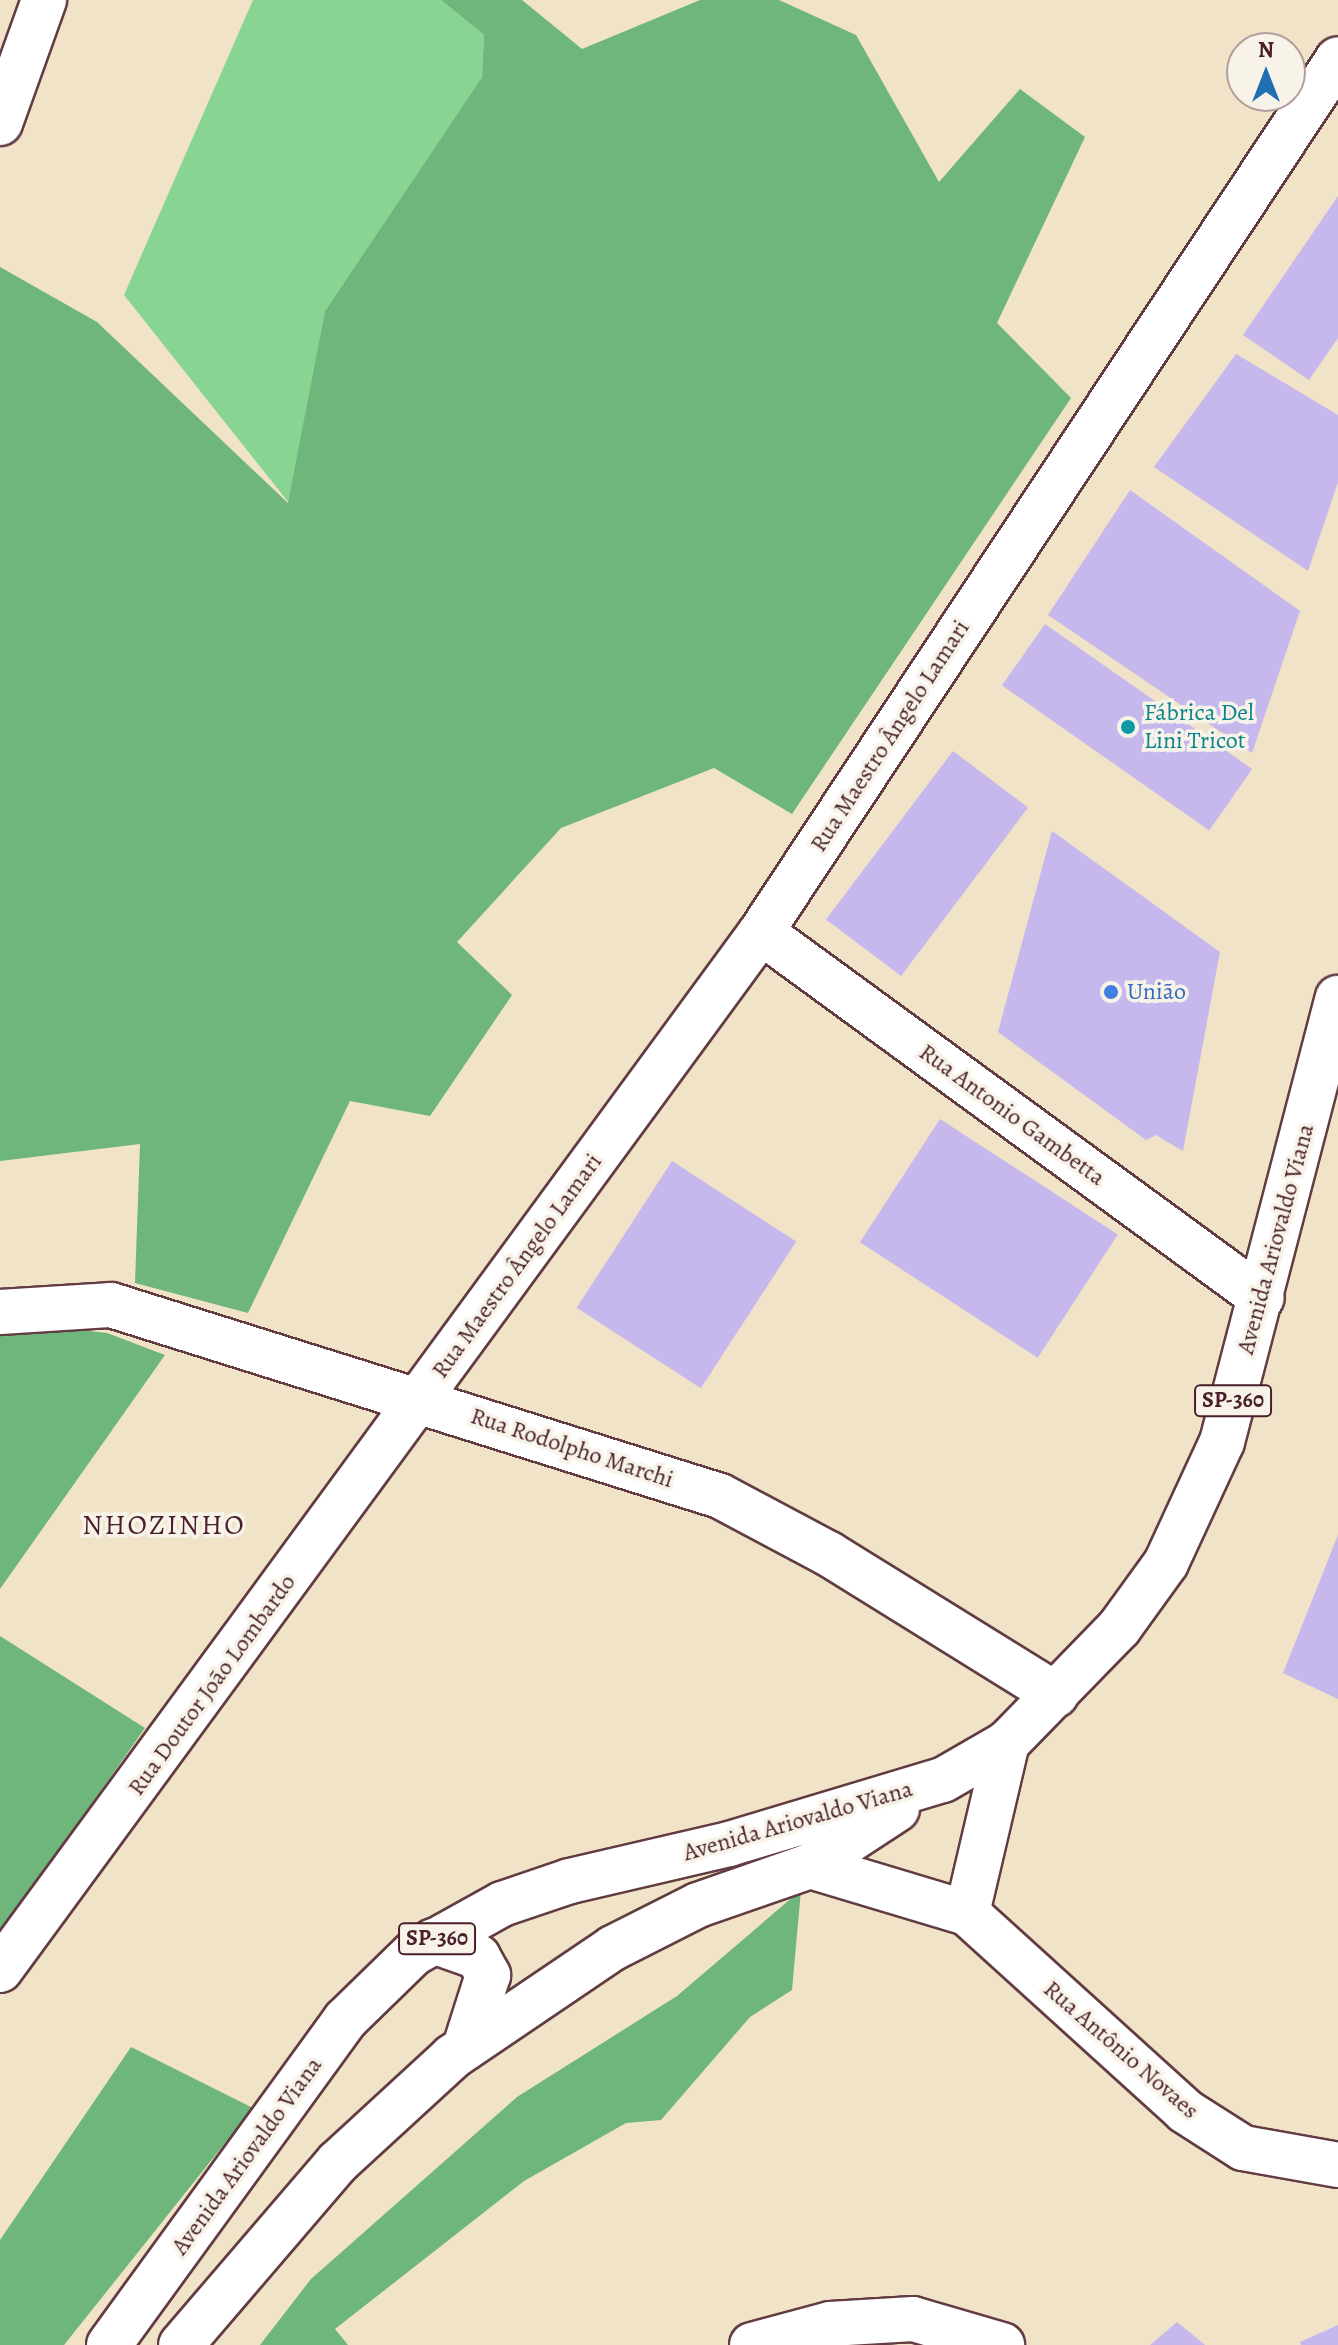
<!DOCTYPE html>
<meta charset="utf-8">
<style>
body{margin:0}
#map{position:relative;width:1338px;height:2345px;overflow:hidden;background:#f0e3c7;font-family:Alegreya,serif}
div>[style]{position:absolute}
.green>*{inset:0;background:#88d492}
.forest>*{inset:0;background:#6eb67c}
.building>*{inset:0;background:#c6b7ec;transform-origin:0 0}
.roads{filter:drop-shadow(2px 0 #633c42) drop-shadow(-2px 0 #633c42) drop-shadow(0 2px #633c42) drop-shadow(0 -2px #633c42)}
.minor>*{height:44px;margin:-22px;padding:0 22px;transform-origin:22px;border-radius:22px;background:#fff}
.major>*{height:44px;margin:-22px;padding:0 22px;transform-origin:22px;border-radius:22px;background:#fff}
.dots>*{width:22px;height:22px;translate:-50% -50%;box-sizing:border-box;border:4px solid #f7f3e8;border-radius:50%}
span{translate:-50% -50%;white-space:nowrap;text-align:center;line-height:1.15;-webkit-text-stroke:7px #f7f3e8;paint-order:stroke}
.shield-label span{padding:2px 6px;background:#f7f3e8;border:2px solid;border-radius:6px;-webkit-text-stroke-width:0}
.shield-label{font-size:22px;color:#4a1f2b;font-weight:700}
.culture-label{font-size:24px;color:#0d838f}
.left{translate:0 -50%;text-align:left}
.street-label{font-size:24px;color:#4a1f2b}
.shop-label{font-size:24px;color:#366cbe}
.quarter-label{font-size:28px;color:#4a1f2b;letter-spacing:2px}
.north{position:absolute;left:1226px;top:32px;width:80px;height:80px;box-sizing:border-box;background:#f7f3e8;border:2px solid #b29e9c;border-radius:50%;rotate:0deg;font-size:22px;font-weight:700;line-height:32px;text-align:center;color:#4a1f2b}
.north::after{content:'';display:block;margin:auto;width:28px;height:36px;background:#1f6fb2;clip-path:polygon(50% 0,100% 100%,50% 72%,0 100%)}
</style>
<div id="map">
<div class="green">
<i style="clip-path:polygon(253px 0,441px 0,484px 35px,482px 77px,325px 311px,289px 503px,124px 295px)"></i>
</div>
<div class="forest">
<i style="clip-path:polygon(441px 0,522px 0,582px 49px,700px 0,779px 0,856px 35px,939px 182px,1020px 89px,1085px 137px,997px 323px,1071px 398px,792px 814px,714px 768px,561px 828px,457px 942px,512px 995px,430px 1116px,350px 1101px,248px 1313px,135px 1283px,140px 1144px,0 1161px,0 267px,97px 322px,288px 503px,325px 311px,482px 77px,484px 35px)"></i>
<i style="clip-path:polygon(55px 1327px,107px 1333px,165px 1355px,0 1589px,0 1335px)"></i>
<i style="clip-path:polygon(0 1636px,145px 1728px,2px 1931px,0 1929px)"></i>
<i style="clip-path:polygon(801px 1890px,792px 1990px,750px 2017px,661px 2120px,626px 2123px,524px 2181px,335px 2329px,348px 2345px,260px 2345px,311px 2279px,517px 2097px,677px 1996px)"></i>
<i style="clip-path:polygon(131px 2047px,253px 2108px,64px 2345px,0 2345px,0 2240px)"></i>
</div>
<div class="building">
<i style="clip-path:polygon(1338px 196px,1338px 338px,1309px 380px,1243px 335px)"></i>
<i style="clip-path:polygon(1236px 354px,1338px 415px,1338px 482px,1308px 571px,1154px 467px)"></i>
<i style="clip-path:polygon(1130px 490px,1300px 611px,1252px 753px,1048px 615px)"></i>
<i style="left:1045px;top:624px;width:253px;height:75px;rotate:35deg"></i>
<i style="left:953px;top:751px;width:94px;height:211px;rotate:37deg"></i>
<i style="clip-path:polygon(1052px 831px,1220px 952px,1183px 1151px,1156px 1135px,1146px 1140px,998px 1032px)"></i>
<i style="left:940px;top:1119px;width:212px;height:147px;rotate:33deg"></i>
<i style="left:672px;top:1161px;width:148px;height:175px;rotate:33deg"></i>
<i style="clip-path:polygon(1338px 1535px,1338px 1699px,1283px 1673px)"></i>
<i style="clip-path:polygon(1177px 2322px,1205px 2345px,1150px 2345px)"></i>
<i style="clip-path:polygon(1338px 2325px,1338px 2345px,1301px 2345px,1300px 2342px)"></i>
</div>
<div class="roads">
<div class="minor">
<i style="left:0;top:123px;width:131px;rotate:-70.3deg"></i>
<i style="left:761px;top:932px;width:620px;rotate:36.15deg"></i>
<i style="left:0;top:1312px;width:111px;rotate:-3.6deg"></i>
<i style="left:111px;top:1305px;width:638px;rotate:17.41deg"></i>
<i style="left:720px;top:1496px;width:123px;rotate:28deg"></i>
<i style="left:829px;top:1554px;width:267px;rotate:31.8deg"></i>
<i style="left:810px;top:1866px;width:164px;rotate:16.7deg"></i>
<i style="left:967px;top:1913px;width:294px;rotate:42.2deg"></i>
<i style="left:1185px;top:2111px;width:69px;rotate:32.5deg"></i>
<i style="left:1243px;top:2148px;width:97px;rotate:10.1deg"></i>
<i style="left:967px;top:1913px;width:175px;rotate:-76.8deg"></i>
<i style="left:0;top:1970px;width:1287px;rotate:-53.75deg"></i>
<i style="left:761px;top:932px;width:1046px;rotate:-56.54deg"></i>
<i style="left:752px;top:2345px;width:81px;rotate:-15.1deg"></i>
<i style="left:830px;top:2324px;width:83px;rotate:-3.4deg"></i>
<i style="left:913px;top:2319px;width:93px;rotate:16.3deg"></i>
</div>
<div class="major">
<i style="left:433px;top:1941px;width:48px;rotate:19.6deg"></i>
<i style="left:478px;top:1957px;width:21px;rotate:61deg"></i>
<i style="left:488px;top:1975px;width:76px;rotate:107.7deg"></i>
<i style="left:109px;top:2345px;width:402px;rotate:-54deg"></i>
<i style="left:345px;top:2020px;width:96px;rotate:-44.2deg"></i>
<i style="left:414px;top:1953px;width:101px;rotate:-29.1deg"></i>
<i style="left:502px;top:1904px;width:72px;rotate:-18.7deg"></i>
<i style="left:570px;top:1881px;width:163px;rotate:-13.1deg"></i>
<i style="left:729px;top:1844px;width:223px;rotate:-16.7deg"></i>
<i style="left:943px;top:1780px;width:74px;rotate:-30deg"></i>
<i style="left:1007px;top:1743px;width:161px;rotate:-45.8deg"></i>
<i style="left:1119px;top:1628px;width:80px;rotate:-54.1deg"></i>
<i style="left:1166px;top:1563px;width:133px;rotate:-65.2deg"></i>
<i style="left:1222px;top:1442px;width:459px;rotate:-75.4deg"></i>
<i style="left:181px;top:2345px;width:241px;rotate:-49.4deg"></i>
<i style="left:338px;top:2162px;width:155px;rotate:-42.6deg"></i>
<i style="left:452px;top:2057px;width:194px;rotate:-34.1deg"></i>
<i style="left:613px;top:1948px;width:95px;rotate:-26.8deg"></i>
<i style="left:698px;top:1905px;width:119px;rotate:-19.2deg"></i>
<i style="left:810px;top:1866px;width:104px;rotate:-33.2deg"></i>
</div>
</div>
<div class="dots">
<i style="left:1128px;top:727px;background:#0f9aa8"></i>
<i style="left:1111px;top:992px;background:#3f7fe0"></i>
</div>
<div class="shield-label">
<span style="left:1233px;top:1401px">SP-360</span>
<span style="left:437px;top:1939px">SP-360</span>
</div>
<div class="culture-label">
<span class="left" style="left:1144px;top:727px">Fábrica Del<br>Lini Tricot</span>
</div>
<div class="street-label">
<span style="left:890px;top:736px;rotate:-57deg">Rua Maestro Ângelo Lamari</span>
<span style="left:1012px;top:1115px;rotate:36deg">Rua Antonio Gambetta</span>
<span style="left:1276px;top:1239px;rotate:-75deg">Avenida Ariovaldo Viana</span>
<span style="left:517px;top:1266px;rotate:-54deg">Rua Maestro Ângelo Lamari</span>
<span style="left:572px;top:1448px;rotate:18deg">Rua Rodolpho Marchi</span>
<span style="left:212px;top:1685px;rotate:-54deg">Rua Doutor João Lombardo</span>
<span style="left:798px;top:1821px;rotate:-16deg">Avenida Ariovaldo Viana</span>
<span style="left:1121px;top:2050px;rotate:41deg">Rua Antônio Novaes</span>
<span style="left:247px;top:2156px;rotate:-54deg">Avenida Ariovaldo Viana</span>
</div>
<div class="shop-label">
<span class="left" style="left:1127px;top:992px">União</span>
</div>
<div class="quarter-label">
<span style="left:164px;top:1525px">NHOZINHO</span>
</div>
<div class="north">N</div>
</div>
